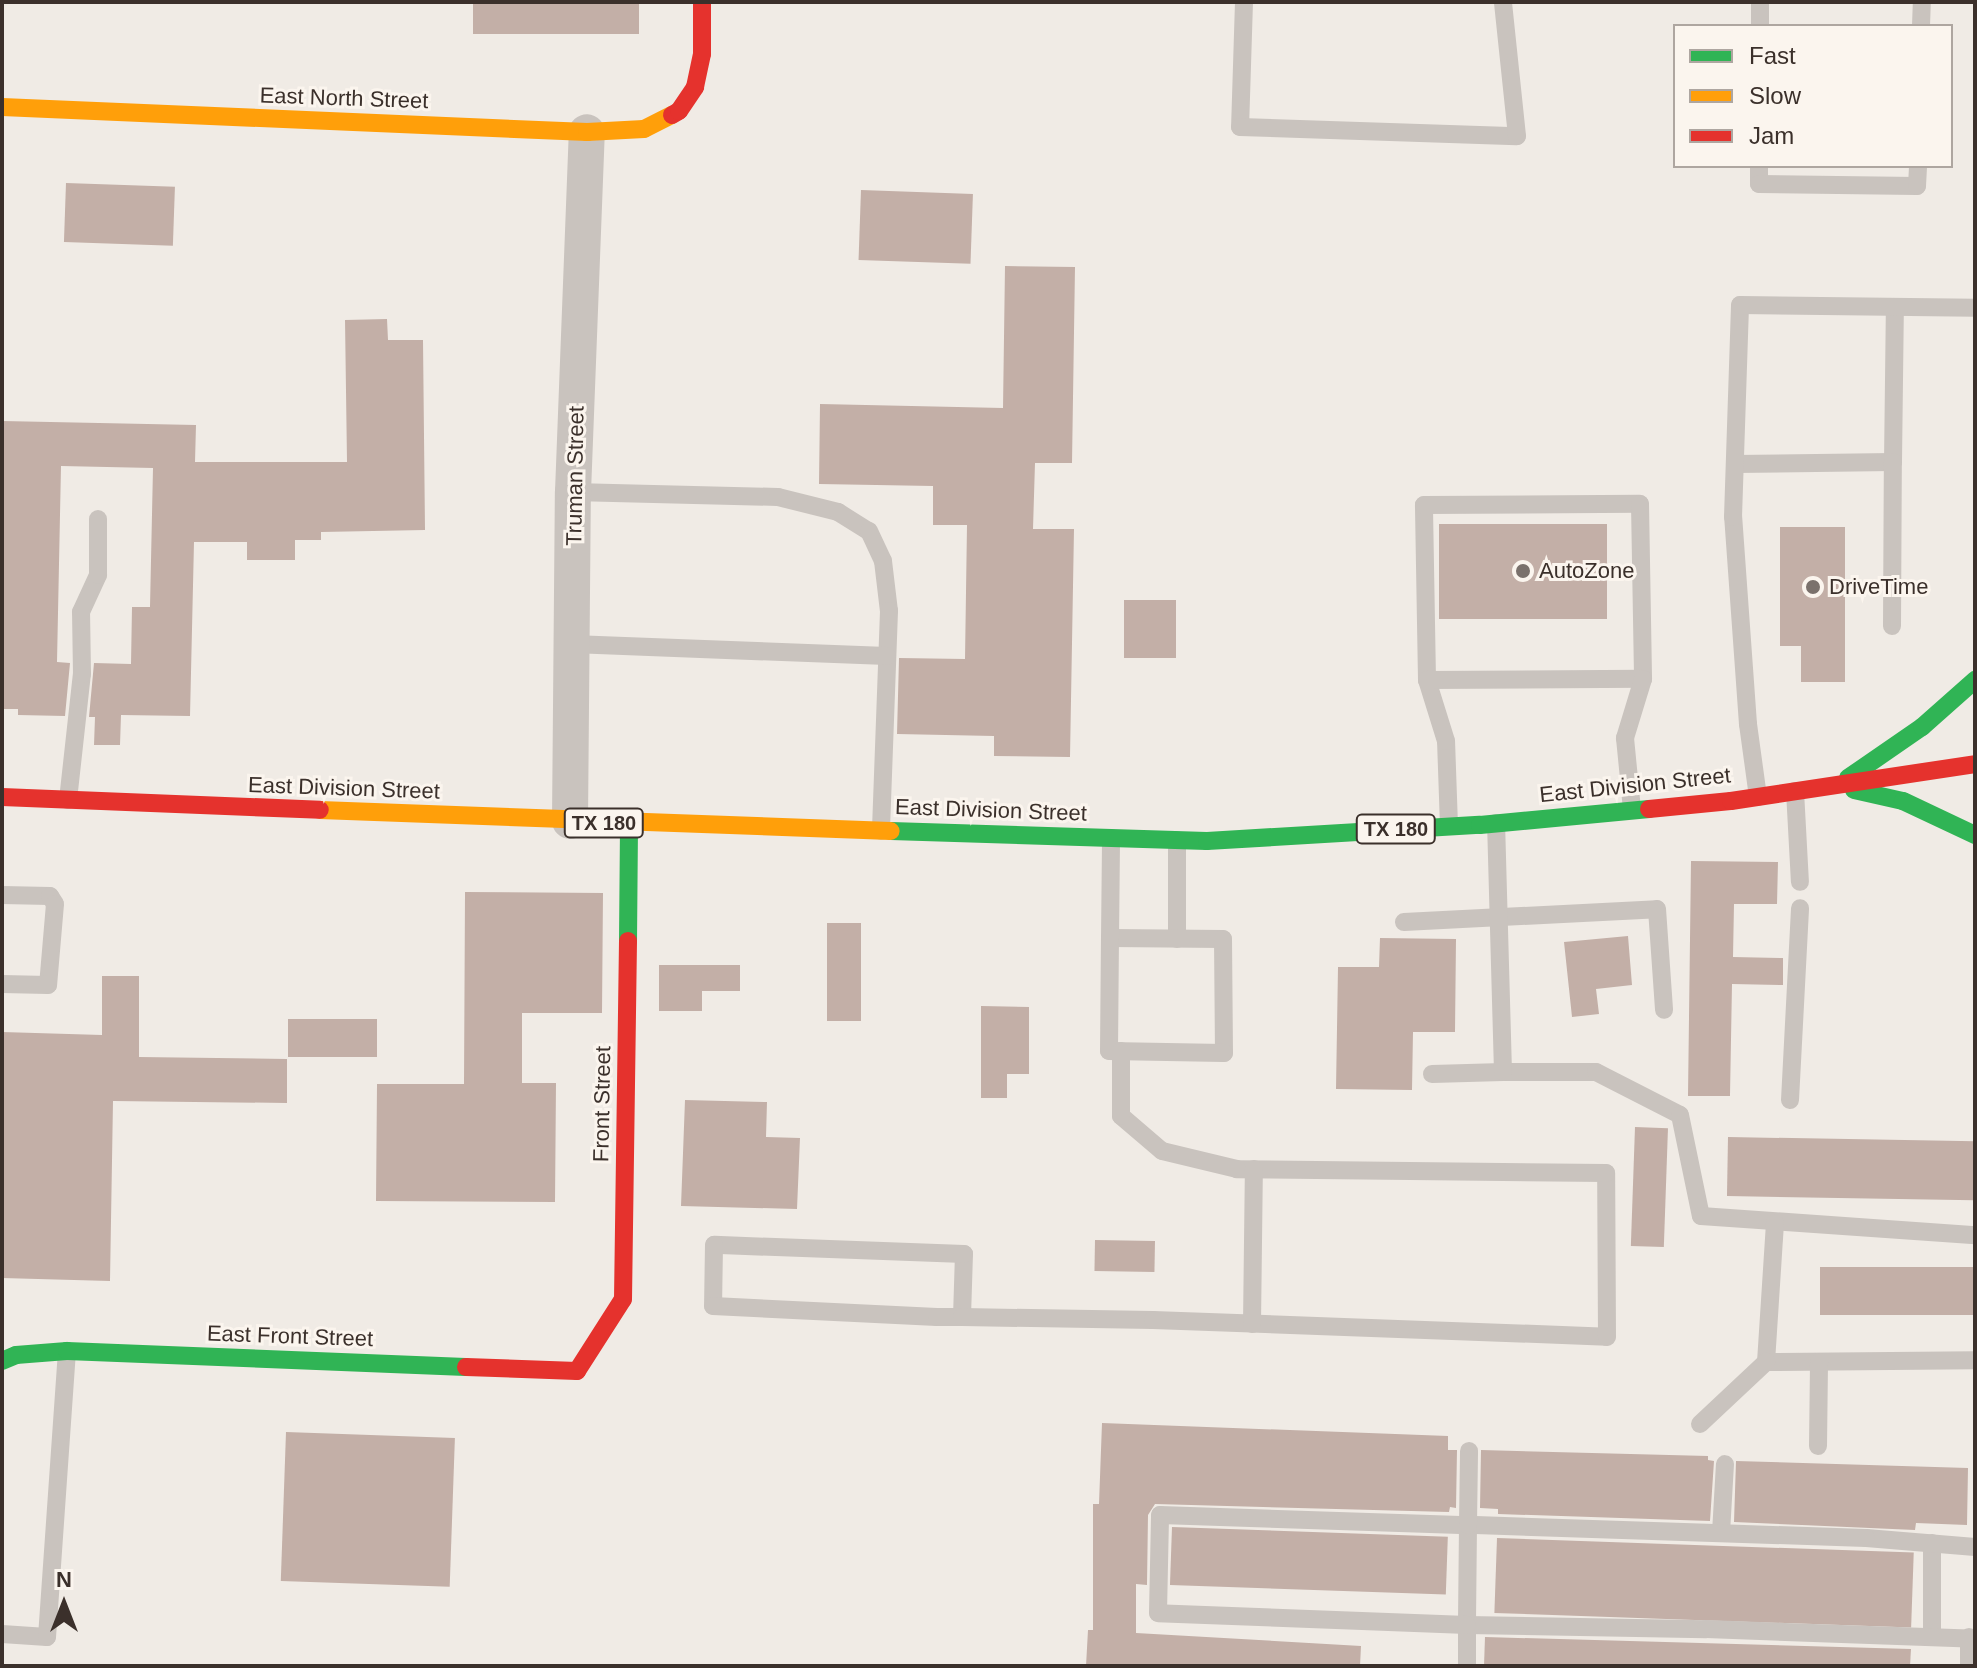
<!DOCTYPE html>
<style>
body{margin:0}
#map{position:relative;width:1977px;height:1668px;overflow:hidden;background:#f0ebe5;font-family:Helvetica,sans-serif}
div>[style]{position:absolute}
.building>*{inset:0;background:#c3afa7;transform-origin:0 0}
.lane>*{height:18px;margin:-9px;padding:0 9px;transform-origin:9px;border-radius:9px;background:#c9c3be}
.street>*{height:36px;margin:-18px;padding:0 18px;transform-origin:18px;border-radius:18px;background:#c9c3be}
.fast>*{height:18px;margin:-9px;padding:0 9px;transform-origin:9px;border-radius:9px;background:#30b455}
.slow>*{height:18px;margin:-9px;padding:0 9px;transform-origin:9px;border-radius:9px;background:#ff9f0a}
.jam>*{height:18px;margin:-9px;padding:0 9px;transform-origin:9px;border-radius:9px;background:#e5322d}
.dots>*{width:22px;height:22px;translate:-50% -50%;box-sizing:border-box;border:4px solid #fbf5ee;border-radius:50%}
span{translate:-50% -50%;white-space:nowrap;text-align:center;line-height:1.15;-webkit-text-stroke:6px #fbf5ee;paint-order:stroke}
.shield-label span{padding:2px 6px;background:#fbf5ee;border:2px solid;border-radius:6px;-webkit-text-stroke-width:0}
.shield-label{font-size:20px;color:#3b302b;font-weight:700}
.street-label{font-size:22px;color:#3b302b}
.poi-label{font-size:22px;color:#3b302b}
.left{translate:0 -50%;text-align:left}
.frame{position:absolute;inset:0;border:4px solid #3b302b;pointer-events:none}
.legend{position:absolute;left:1673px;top:24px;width:280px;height:144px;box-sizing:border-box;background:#fbf5ee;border:2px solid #aea6a0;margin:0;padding:10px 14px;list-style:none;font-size:24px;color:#3b302b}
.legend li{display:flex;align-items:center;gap:16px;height:40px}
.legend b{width:40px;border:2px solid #aea6a0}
.north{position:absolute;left:24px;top:1564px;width:80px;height:80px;-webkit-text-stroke:6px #fbf5ee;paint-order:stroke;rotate:0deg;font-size:22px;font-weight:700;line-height:32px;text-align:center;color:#3b302b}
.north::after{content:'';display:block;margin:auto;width:28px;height:36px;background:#3b302b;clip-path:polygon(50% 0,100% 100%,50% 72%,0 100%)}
</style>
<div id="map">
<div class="building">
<i style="left:473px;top:2px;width:166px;height:32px"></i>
<i style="left:66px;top:183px;width:109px;height:59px;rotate:2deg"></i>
<i style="left:861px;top:190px;width:112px;height:70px;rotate:2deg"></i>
<i style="clip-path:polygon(1005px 266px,1075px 267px,1072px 463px,1035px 463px,1033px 529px,1074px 529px,1070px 757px,994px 756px,994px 736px,897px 734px,899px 658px,965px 659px,967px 525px,933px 525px,933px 486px,819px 484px,820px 404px,1003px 408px)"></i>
<i style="clip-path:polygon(387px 319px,388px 340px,423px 340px,425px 530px,321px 532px,321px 540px,295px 540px,295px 560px,247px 560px,247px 542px,194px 542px,190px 716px,121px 715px,120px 745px,94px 745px,95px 717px,89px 717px,94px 663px,131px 664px,132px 607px,150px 607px,153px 468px,61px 466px,57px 662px,70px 663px,65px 716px,18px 715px,18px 709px,2px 709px,2px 421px,196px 425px,195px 462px,347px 462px,345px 320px)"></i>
<i style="left:1439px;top:524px;width:168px;height:95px"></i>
<i style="clip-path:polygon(1780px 527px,1845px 527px,1845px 682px,1801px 682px,1801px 646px,1780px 646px)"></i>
<i style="left:1124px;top:600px;width:52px;height:58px"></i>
<i style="clip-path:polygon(1691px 861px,1778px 862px,1777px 904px,1734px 904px,1733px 957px,1783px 958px,1783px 985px,1732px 984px,1730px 1096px,1688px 1096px)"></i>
<i style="clip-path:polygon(465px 892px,603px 893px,602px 1013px,522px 1013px,522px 1083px,556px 1083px,555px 1202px,376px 1201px,377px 1084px,464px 1084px)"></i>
<i style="left:827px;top:923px;width:34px;height:98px"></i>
<i style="clip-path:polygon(1628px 936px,1632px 985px,1596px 989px,1599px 1014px,1572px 1017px,1564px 942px)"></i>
<i style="clip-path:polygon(1380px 938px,1456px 939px,1455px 1032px,1413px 1032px,1412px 1090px,1336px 1089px,1338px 967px,1379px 967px)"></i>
<i style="clip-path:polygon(659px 965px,740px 965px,740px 991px,702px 991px,702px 1011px,659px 1011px)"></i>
<i style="clip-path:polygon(102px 976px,139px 976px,139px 1057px,287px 1059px,287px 1103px,113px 1101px,110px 1281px,2px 1278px,2px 1032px,102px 1035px)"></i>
<i style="clip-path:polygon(981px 1006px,1029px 1007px,1029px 1074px,1007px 1074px,1007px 1098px,981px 1098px)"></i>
<i style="left:288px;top:1019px;width:89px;height:38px"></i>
<i style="clip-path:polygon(685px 1100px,767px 1102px,766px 1137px,800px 1138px,797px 1209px,681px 1206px)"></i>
<i style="left:1635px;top:1127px;width:33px;height:119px;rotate:2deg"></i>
<i style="left:1728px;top:1137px;width:247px;height:59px;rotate:1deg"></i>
<i style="left:1095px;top:1240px;width:60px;height:31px;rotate:1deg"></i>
<i style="left:1820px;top:1267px;width:155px;height:48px"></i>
<i style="clip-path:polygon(1102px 1423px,1448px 1436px,1448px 1450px,1457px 1450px,1456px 1508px,1450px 1507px,1449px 1512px,1155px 1504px,1148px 1515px,1147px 1585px,1136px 1584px,1136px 1633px,1361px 1646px,1360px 1666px,1086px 1666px,1088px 1630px,1093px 1630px,1093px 1504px,1099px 1504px)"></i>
<i style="left:286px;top:1432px;width:169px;height:149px;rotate:2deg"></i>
<i style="clip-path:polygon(1481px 1450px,1708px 1456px,1708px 1460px,1714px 1461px,1710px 1521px,1498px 1514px,1498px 1509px,1480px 1508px)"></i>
<i style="clip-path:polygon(1736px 1461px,1968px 1468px,1967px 1525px,1916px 1523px,1915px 1530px,1734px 1522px)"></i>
<i style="left:1172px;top:1527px;width:276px;height:58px;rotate:2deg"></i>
<i style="left:1497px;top:1538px;width:417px;height:75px;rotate:2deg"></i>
<i style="clip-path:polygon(1485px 1637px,1911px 1649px,1910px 1666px,1484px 1666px)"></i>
</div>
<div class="lane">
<i style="left:1244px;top:2px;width:125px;rotate:91.8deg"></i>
<i style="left:1240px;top:127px;width:277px;rotate:1.9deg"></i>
<i style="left:1517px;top:136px;width:135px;rotate:-96deg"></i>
<i style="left:1760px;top:26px;width:24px;rotate:-90deg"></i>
<i style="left:1921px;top:26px;width:24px;rotate:-88deg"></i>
<i style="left:1759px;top:166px;width:18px;rotate:90deg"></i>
<i style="left:1759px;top:184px;width:158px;rotate:0.7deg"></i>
<i style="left:1917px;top:186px;width:20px;rotate:-87deg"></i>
<i style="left:1735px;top:464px;width:158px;rotate:-0.7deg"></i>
<i style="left:1893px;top:462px;width:155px;rotate:-89.3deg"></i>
<i style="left:573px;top:492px;width:205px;rotate:1.4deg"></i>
<i style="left:778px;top:497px;width:62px;rotate:14deg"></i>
<i style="left:838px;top:512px;width:36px;rotate:32deg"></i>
<i style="left:869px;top:531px;width:33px;rotate:65deg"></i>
<i style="left:883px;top:561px;width:50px;rotate:83.2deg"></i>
<i style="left:889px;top:611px;width:220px;rotate:92.1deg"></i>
<i style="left:1892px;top:626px;width:164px;rotate:-89.7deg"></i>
<i style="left:572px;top:644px;width:315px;rotate:2.2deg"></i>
<i style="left:1427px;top:680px;width:175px;rotate:-91deg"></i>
<i style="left:1424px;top:505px;width:216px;rotate:-0.3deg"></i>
<i style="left:1640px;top:504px;width:175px;rotate:89deg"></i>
<i style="left:1795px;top:791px;width:91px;rotate:86.9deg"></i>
<i style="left:1758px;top:797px;width:74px;rotate:-97.8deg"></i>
<i style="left:1748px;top:724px;width:208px;rotate:-94.1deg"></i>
<i style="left:1733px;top:517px;width:212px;rotate:-88.1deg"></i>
<i style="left:1740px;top:305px;width:235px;rotate:0.7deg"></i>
<i style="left:68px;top:800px;width:127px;rotate:-83.7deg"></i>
<i style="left:82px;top:674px;width:62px;rotate:-90.9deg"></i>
<i style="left:81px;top:612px;width:41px;rotate:-65.3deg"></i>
<i style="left:98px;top:575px;width:56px;rotate:-90deg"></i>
<i style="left:1449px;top:826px;width:85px;rotate:-92deg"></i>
<i style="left:1446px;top:741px;width:64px;rotate:-107.3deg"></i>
<i style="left:1427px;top:680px;width:216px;rotate:-0.3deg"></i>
<i style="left:1643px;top:679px;width:62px;rotate:107deg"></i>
<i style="left:1625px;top:738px;width:72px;rotate:84.4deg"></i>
<i style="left:1177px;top:840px;width:99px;rotate:90deg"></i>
<i style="left:2px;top:895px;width:48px;rotate:1.2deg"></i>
<i style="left:50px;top:896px;width:9px;rotate:58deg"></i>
<i style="left:55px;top:904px;width:81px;rotate:94.9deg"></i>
<i style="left:48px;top:985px;width:46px;rotate:-178.8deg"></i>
<i style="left:1404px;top:922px;width:253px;rotate:-2.9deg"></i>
<i style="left:1657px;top:909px;width:101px;rotate:86deg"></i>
<i style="left:1110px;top:938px;width:113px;rotate:0.5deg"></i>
<i style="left:1223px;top:939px;width:114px;rotate:89.5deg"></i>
<i style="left:1224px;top:1053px;width:115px;rotate:-179deg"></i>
<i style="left:1109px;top:1051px;width:113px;rotate:-89.5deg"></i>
<i style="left:1110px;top:938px;width:100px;rotate:-89.4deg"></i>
<i style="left:1503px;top:1072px;width:93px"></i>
<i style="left:1596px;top:1072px;width:94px;rotate:27.1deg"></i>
<i style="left:1680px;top:1115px;width:103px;rotate:78.3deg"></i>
<i style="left:1701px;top:1216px;width:275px;rotate:4deg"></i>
<i style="left:1432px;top:1074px;width:71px;rotate:-1.6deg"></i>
<i style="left:1503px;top:1072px;width:249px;rotate:-91.6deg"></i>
<i style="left:1790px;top:1100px;width:192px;rotate:-87deg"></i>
<i style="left:1775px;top:1223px;width:139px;rotate:93.7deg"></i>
<i style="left:1766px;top:1362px;width:209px;rotate:-0.5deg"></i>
<i style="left:962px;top:1317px;width:63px;rotate:-88.2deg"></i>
<i style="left:964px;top:1254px;width:250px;rotate:-177.9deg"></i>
<i style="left:714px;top:1245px;width:61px;rotate:90.9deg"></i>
<i style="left:713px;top:1306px;width:224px;rotate:2.8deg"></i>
<i style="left:937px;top:1317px;width:25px"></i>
<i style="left:962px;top:1317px;width:191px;rotate:0.9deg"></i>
<i style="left:1153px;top:1320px;width:454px;rotate:2.1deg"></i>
<i style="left:1607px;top:1337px;width:164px;rotate:-90.3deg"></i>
<i style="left:1606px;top:1173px;width:369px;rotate:-179.4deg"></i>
<i style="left:1237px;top:1169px;width:77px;rotate:-166.5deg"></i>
<i style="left:1162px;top:1151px;width:54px;rotate:-139.5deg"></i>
<i style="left:1121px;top:1116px;width:65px;rotate:-90deg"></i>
<i style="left:1252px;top:1324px;width:155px;rotate:-89.3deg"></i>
<i style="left:1700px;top:1424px;width:91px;rotate:-43.2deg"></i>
<i style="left:1818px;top:1446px;width:84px;rotate:-89.3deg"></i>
<i style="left:1721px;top:1533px;width:69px;rotate:-86.7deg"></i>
<i style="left:1932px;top:1543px;width:92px;rotate:90deg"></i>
<i style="left:1975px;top:1547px;width:109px;rotate:-175.3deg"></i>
<i style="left:1866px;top:1538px;width:398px;rotate:-178.1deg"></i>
<i style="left:1468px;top:1525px;width:100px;rotate:90.6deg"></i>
<i style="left:1467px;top:1625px;width:239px;rotate:1deg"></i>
<i style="left:1706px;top:1629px;width:269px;rotate:2.1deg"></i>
<i style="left:2px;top:1634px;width:45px;rotate:3.8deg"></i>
<i style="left:47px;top:1637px;width:287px;rotate:-86deg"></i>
<i style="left:1467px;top:1666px;width:41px;rotate:-90deg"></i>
<i style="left:1467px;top:1625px;width:309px;rotate:-177.8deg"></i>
<i style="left:1158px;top:1613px;width:98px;rotate:-88.8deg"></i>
<i style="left:1160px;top:1515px;width:308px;rotate:1.9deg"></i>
<i style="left:1468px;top:1525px;width:74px;rotate:-89.2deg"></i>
<i style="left:1969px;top:1666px;width:29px;rotate:-90deg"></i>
</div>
<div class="street">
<i style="left:570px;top:821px;width:329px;rotate:-89.5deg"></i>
<i style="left:573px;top:492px;width:360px;rotate:-87.8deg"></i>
</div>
<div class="fast">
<i style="left:1848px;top:778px;width:90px;rotate:-34.6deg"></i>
<i style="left:1922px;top:727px;width:71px;rotate:-41.6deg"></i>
<i style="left:1854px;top:790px;width:50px;rotate:12.7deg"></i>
<i style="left:1903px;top:801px;width:80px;rotate:25.3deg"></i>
<i style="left:891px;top:831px;width:316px;rotate:1.8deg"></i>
<i style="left:1207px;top:841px;width:273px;rotate:-3.4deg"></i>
<i style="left:1480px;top:825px;width:170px;rotate:-5.4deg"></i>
<i style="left:628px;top:941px;width:118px;rotate:-89.5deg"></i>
<i style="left:2px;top:1361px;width:15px;rotate:-23deg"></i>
<i style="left:16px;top:1355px;width:51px;rotate:-4.5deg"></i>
<i style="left:67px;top:1351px;width:399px;rotate:2.3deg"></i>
</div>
<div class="slow">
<i style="left:2px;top:107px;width:586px;rotate:2.45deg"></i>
<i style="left:587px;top:132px;width:57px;rotate:-3deg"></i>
<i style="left:644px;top:129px;width:31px;rotate:-27deg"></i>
<i style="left:320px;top:810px;width:571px;rotate:2.11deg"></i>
</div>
<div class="jam">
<i style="left:672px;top:115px;width:8px;rotate:-30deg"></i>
<i style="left:679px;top:111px;width:29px;rotate:-56deg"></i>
<i style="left:695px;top:87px;width:34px;rotate:-78deg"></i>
<i style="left:702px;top:54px;width:52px;rotate:-90deg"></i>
<i style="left:2px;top:797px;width:318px;rotate:2.3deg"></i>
<i style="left:1649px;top:809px;width:82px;rotate:-5.6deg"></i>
<i style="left:1731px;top:801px;width:247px;rotate:-8.6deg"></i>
<i style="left:466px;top:1367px;width:111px;rotate:2.1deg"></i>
<i style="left:577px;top:1371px;width:85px;rotate:-57.4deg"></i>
<i style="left:623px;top:1299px;width:358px;rotate:-89.2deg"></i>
</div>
<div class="dots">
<i style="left:1523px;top:571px;background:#7a716c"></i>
<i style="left:1813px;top:587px;background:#7a716c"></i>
</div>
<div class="shield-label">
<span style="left:604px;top:823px">TX 180</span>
<span style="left:1396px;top:829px">TX 180</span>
</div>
<div class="street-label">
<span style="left:344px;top:98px;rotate:2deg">East North Street</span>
<span style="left:575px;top:476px;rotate:-89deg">Truman Street</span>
<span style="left:1635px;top:785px;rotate:-6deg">East Division Street</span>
<span style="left:344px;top:788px;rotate:2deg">East Division Street</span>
<span style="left:991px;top:810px;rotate:2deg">East Division Street</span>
<span style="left:602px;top:1104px;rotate:-89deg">Front Street</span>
<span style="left:290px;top:1336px;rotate:2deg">East Front Street</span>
</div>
<div class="poi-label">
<span class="left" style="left:1539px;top:571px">AutoZone</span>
<span class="left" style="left:1829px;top:587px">DriveTime</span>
</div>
<div class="frame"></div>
<ul class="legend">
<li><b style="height:10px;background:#30b455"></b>Fast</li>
<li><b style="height:10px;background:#ff9f0a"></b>Slow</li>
<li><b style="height:10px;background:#e5322d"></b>Jam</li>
</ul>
<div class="north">N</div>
</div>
